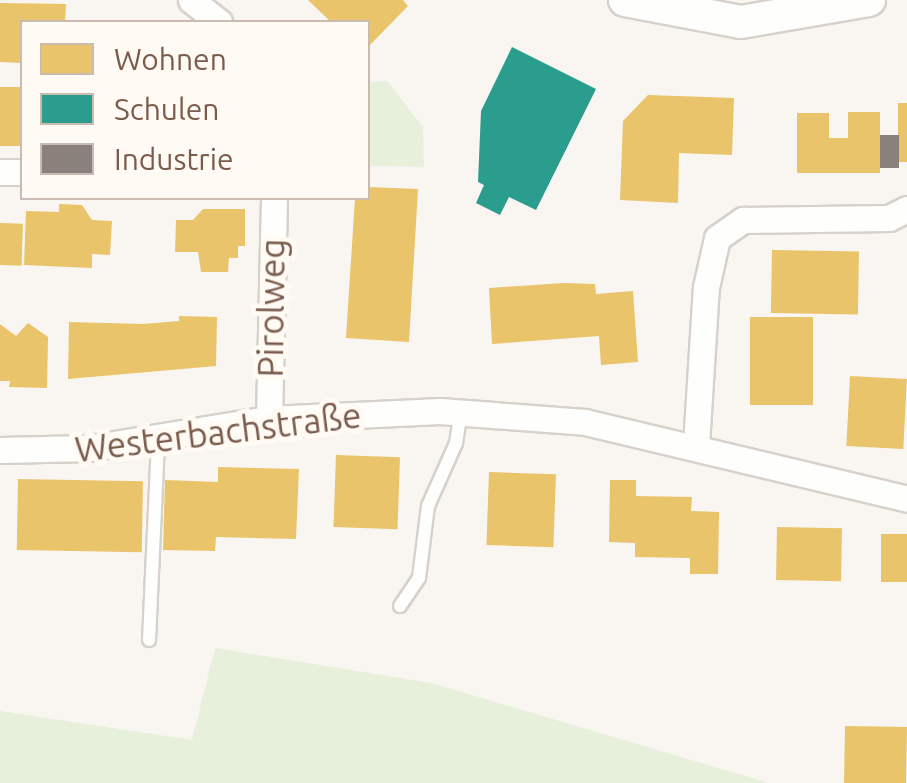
<!DOCTYPE html>
<meta charset="utf-8">
<style>
body{margin:0}
#map{position:relative;width:907px;height:783px;overflow:hidden;background:#f9f5f0;font-family:Ubuntu,sans-serif}
div>[style]{position:absolute}
.green>*{inset:0;background:#e7f0db}
.homes>*{inset:0;background:#e9c46a;transform-origin:0 0}
.schools>*{inset:0;background:#2a9d8f}
.industry>*{inset:0;background:#8a817c;transform-origin:0 0}
.roads{filter:drop-shadow(2px 0 #d7d1cb) drop-shadow(-2px 0 #d7d1cb) drop-shadow(0 2px #d7d1cb) drop-shadow(0 -2px #d7d1cb)}
.service>*{height:12px;margin:-6px;padding:0 6px;transform-origin:6px;border-radius:6px;background:#fefefd}
.minor>*{height:25px;margin:-12.5px;padding:0 12.5px;transform-origin:12.5px;border-radius:12.5px;background:#fefefd}
.tertiary>*{height:32px;margin:-16px;padding:0 16px;transform-origin:16px;border-radius:16px;background:#fefefd}
span{translate:-50% -50%;white-space:nowrap;text-align:center;line-height:1.15;-webkit-text-stroke:10px #fffaf3;paint-order:stroke}
.street-label{font-size:35px;color:#7a5c4d}
.legend{position:absolute;left:20px;top:20px;width:350px;height:180px;box-sizing:border-box;background:#fffaf3;border:2px solid #cabbb1;margin:0;padding:12px 18px;list-style:none;font-size:30px;color:#7a5c4d}
.legend li{display:flex;align-items:center;gap:20px;height:50px}
.legend b{width:50px;border:2px solid #cabbb1}
</style>
<div id="map">
<div class="green">
<i style="clip-path:polygon(387px 81px,423px 127px,424px 167px,368px 166px,368px 82px)"></i>
<i style="clip-path:polygon(215px 648px,431px 683px,769px 783px,0 783px,0 711px,192px 740px)"></i>
</div>
<div class="homes">
<i style="clip-path:polygon(308px 0,403px 0,408px 6px,368px 47px,368px 22px,331px 22px)"></i>
<i style="clip-path:polygon(0 3px,66px 4px,65px 22px,22px 22px,22px 63px,0 62px)"></i>
<i style="left:0;top:87px;width:22px;height:59px"></i>
<i style="clip-path:polygon(648px 95px,734px 98px,732px 155px,679px 153px,678px 203px,620px 200px,623px 121px)"></i>
<i style="left:898px;top:103px;width:9px;height:59px"></i>
<i style="clip-path:polygon(848px 112px,880px 112px,880px 173px,797px 173px,797px 113px,829px 113px,829px 138px,848px 138px)"></i>
<i style="clip-path:polygon(368px 187px,418px 189px,409px 342px,346px 338px,355px 198px,368px 198px)"></i>
<i style="clip-path:polygon(59px 204px,82px 205px,92px 220px,112px 221px,110px 255px,92px 254px,92px 268px,24px 265px,26px 211px,59px 212px)"></i>
<i style="clip-path:polygon(203px 209px,245px 209px,245px 246px,238px 246px,238px 258px,229px 258px,228px 272px,201px 272px,198px 252px,175px 252px,176px 220px,193px 220px)"></i>
<i style="left:0;top:223px;width:23px;height:42px;rotate:2deg"></i>
<i style="left:772px;top:250px;width:87px;height:63px;rotate:1deg"></i>
<i style="clip-path:polygon(564px 283px,595px 284px,596px 294px,633px 291px,638px 362px,601px 365px,599px 336px,492px 344px,489px 288px)"></i>
<i style="clip-path:polygon(179px 316px,217px 317px,216px 366px,68px 379px,69px 322px,143px 324px,179px 321px)"></i>
<i style="left:750px;top:317px;width:63px;height:88px"></i>
<i style="clip-path:polygon(28px 323px,48px 337px,47px 388px,9px 387px,10px 381px,0 381px,0 324px,16px 336px)"></i>
<i style="left:850px;top:376px;width:57px;height:70px;rotate:3deg"></i>
<i style="left:336px;top:455px;width:64px;height:72px;rotate:2deg"></i>
<i style="clip-path:polygon(218px 467px,299px 469px,296px 539px,216px 537px,215px 551px,163px 550px,165px 480px,218px 482px)"></i>
<i style="left:489px;top:472px;width:67px;height:73px;rotate:2deg"></i>
<i style="left:18px;top:479px;width:125px;height:71px;rotate:1deg"></i>
<i style="clip-path:polygon(610px 480px,636px 480px,636px 496px,692px 497px,691px 511px,719px 512px,718px 574px,690px 574px,690px 558px,635px 557px,635px 543px,609px 542px)"></i>
<i style="left:777px;top:527px;width:65px;height:53px;rotate:1deg"></i>
<i style="left:881px;top:534px;width:26px;height:48px"></i>
<i style="left:845px;top:726px;width:62px;height:57px;rotate:1deg"></i>
</div>
<div class="schools">
<i style="clip-path:polygon(512px 47px,596px 89px,536px 210px,509px 197px,500px 215px,476px 203px,484px 185px,478px 182px,481px 111px)"></i>
</div>
<div class="industry">
<i style="left:880px;top:135px;width:19px;height:33px"></i>
</div>
<div class="roads">
<div class="service">
<i style="left:400px;top:606px;width:34px;rotate:-56deg"></i>
<i style="left:419px;top:578px;width:73px;rotate:-82.9deg"></i>
<i style="left:428px;top:506px;width:69px;rotate:-66deg"></i>
<i style="left:456px;top:443px;width:30px;rotate:-81deg"></i>
<i style="left:149px;top:640px;width:202px;rotate:-87.4deg"></i>
</div>
<div class="minor">
<i style="left:191px;top:0;width:36px;rotate:38deg"></i>
<i style="left:0;top:172px;width:22px"></i>
<i style="left:269px;top:419px;width:221px;rotate:-88.7deg"></i>
<i style="left:696px;top:445px;width:158px;rotate:-86.4deg"></i>
<i style="left:706px;top:287px;width:50px;rotate:-77.3deg"></i>
<i style="left:717px;top:238px;width:32px;rotate:-35deg"></i>
<i style="left:743px;top:220px;width:146px;rotate:-0.8deg"></i>
<i style="left:889px;top:218px;width:20px;rotate:-27deg"></i>
<i style="left:0;top:450px;width:89px;rotate:-1.3deg"></i>
<i style="left:89px;top:448px;width:182px;rotate:-9.2deg"></i>
<i style="left:269px;top:419px;width:171px;rotate:-2.7deg"></i>
<i style="left:440px;top:411px;width:145px;rotate:4.3deg"></i>
<i style="left:585px;top:422px;width:331px;rotate:13.4deg"></i>
</div>
<div class="tertiary">
<i style="left:625px;top:0;width:118px;rotate:10.7deg"></i>
<i style="left:741px;top:22px;width:130px;rotate:-9.8deg"></i>
</div>
</div>
<div class="street-label">
<span style="left:271px;top:308px;rotate:-89deg">Pirolweg</span>
<span style="left:218px;top:432px;rotate:-7deg">Westerbachstraße</span>
</div>
<ul class="legend">
<li><b style="height:28px;background:#e9c46a"></b>Wohnen</li>
<li><b style="height:28px;background:#2a9d8f"></b>Schulen</li>
<li><b style="height:28px;background:#8a817c"></b>Industrie</li>
</ul>
</div>
